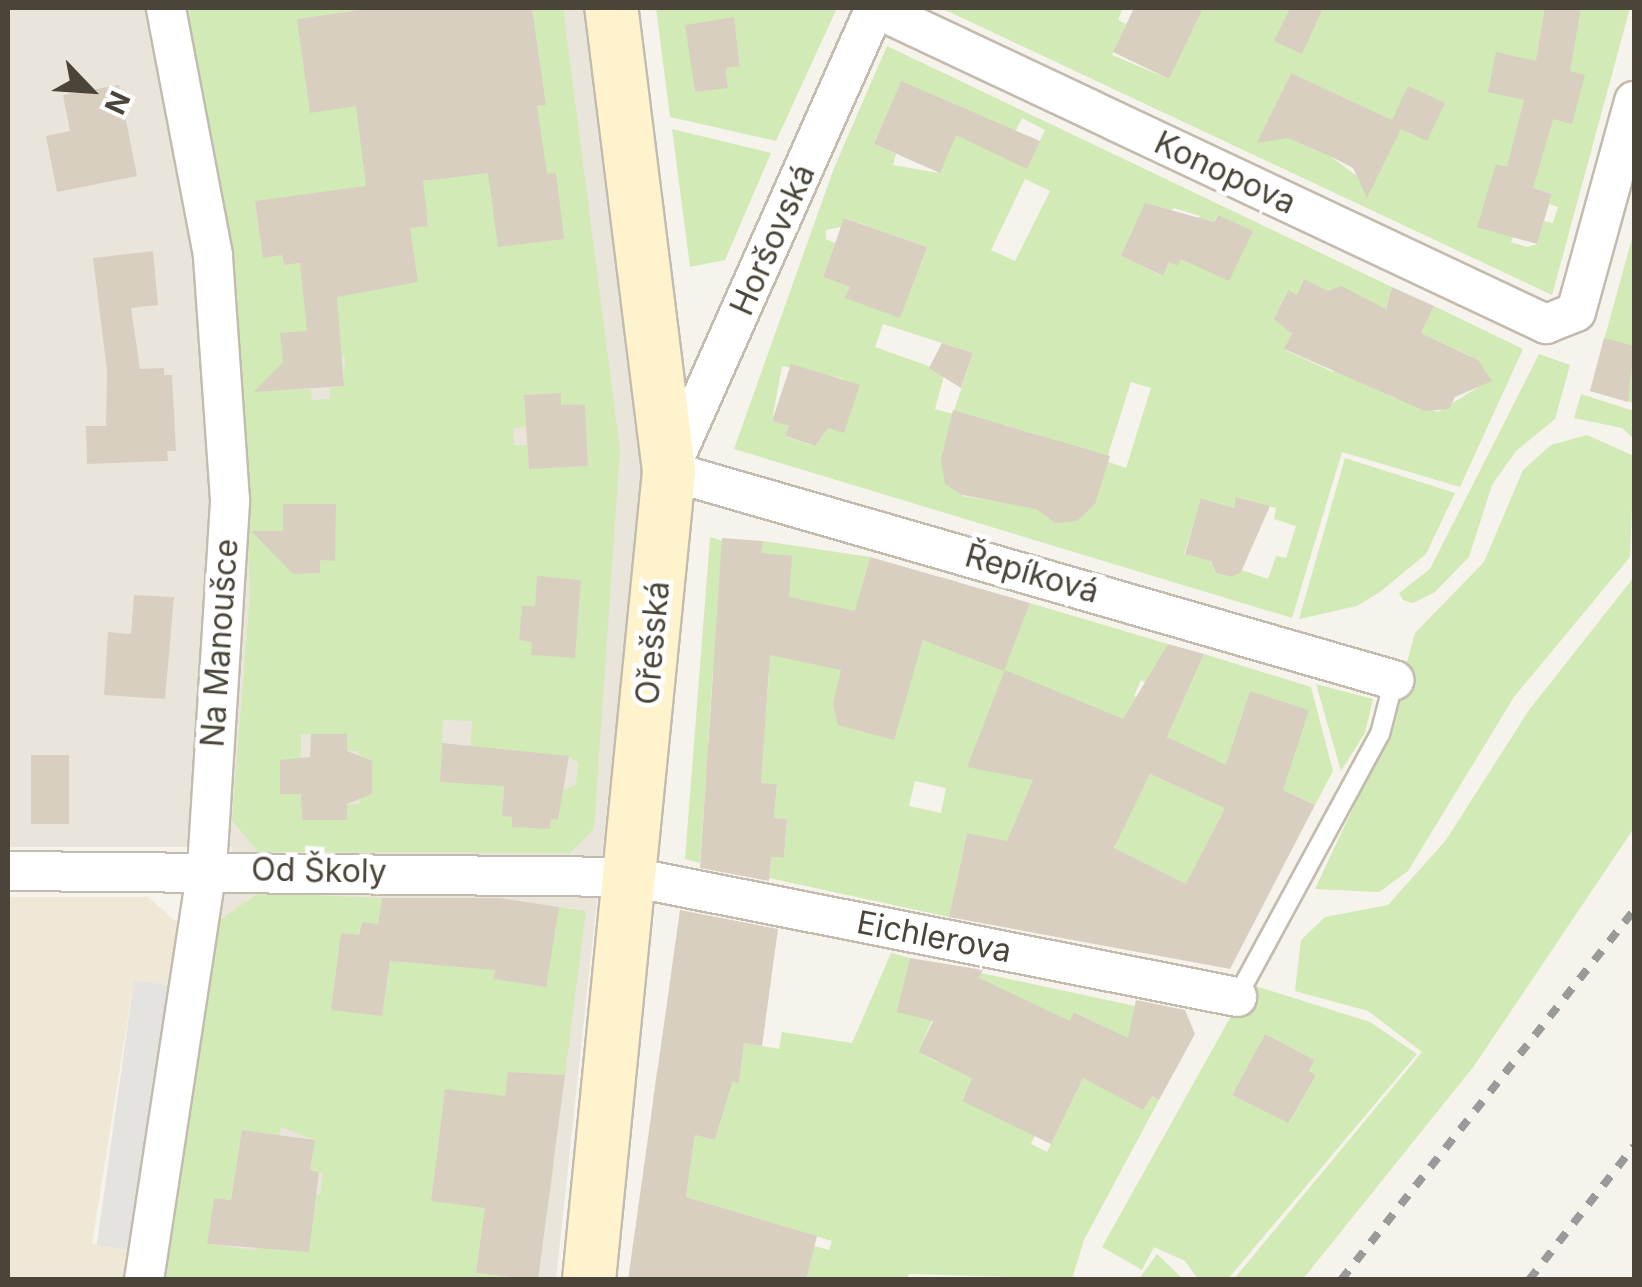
<!DOCTYPE html>
<meta charset="utf-8">
<style>
body{margin:0}
#map{position:relative;width:1642px;height:1287px;overflow:hidden;background:#f6f3ec;font-family:Inter,sans-serif}
div>[style]{position:absolute}
.residential>*{inset:0;background:#eae5da}
.education>*{inset:0;background:#efe8d6}
.green>*{inset:0;background:#d2eab5}
.parking>*{inset:0;background:#e5e3e0;transform-origin:0 0}
.building>*{inset:0;background:#d8cfc1;transform-origin:0 0}
.roads{filter:drop-shadow(2px 0 #c2bbae) drop-shadow(-2px 0 #c2bbae) drop-shadow(0 2px #c2bbae) drop-shadow(0 -2px #c2bbae)}
.lane>*{height:18px;margin:-9px;padding:0 9px;transform-origin:9px;border-radius:9px;background:#fff}
.street>*{height:38px;margin:-19px;padding:0 19px;transform-origin:19px;border-radius:19px;background:#fff}
.secondary>*{height:52px;margin:-26px;padding:0 26px;transform-origin:26px;border-radius:26px;background:#fff3cd}
.rail>*{height:8px;margin-top:-4px;transform-origin:0;background:repeating-linear-gradient(90deg,#9a9a9a 0 12px,transparent 0 24px)}
span{translate:-50% -50%;white-space:nowrap;text-align:center;line-height:1.15;-webkit-text-stroke:9px #fff;paint-order:stroke}
.street-label{font-size:32px;color:#4b4439}
.frame{position:absolute;inset:0;border:10px solid #4b4439;pointer-events:none}
.north{position:absolute;left:40px;top:40px;width:100px;height:100px;-webkit-text-stroke:8px #fff;paint-order:stroke;rotate:115deg;font-size:28px;font-weight:700;line-height:40px;text-align:center;color:#4b4439}
.north::after{content:'';display:block;margin:auto;width:35px;height:45px;background:#4b4439;clip-path:polygon(50% 0,100% 100%,50% 72%,0 100%)}
</style>
<div id="map">
<div class="residential">
<i style="clip-path:polygon(8px 8px,583px 8px,642px 484px,556px 1279px,160px 1279px,232px 847px,8px 847px)"></i>
</div>
<div class="education">
<i style="clip-path:polygon(8px 897px,148px 897px,179px 924px,170px 985px,134px 980px,92px 1244px,128px 1250px,123px 1279px,8px 1279px)"></i>
</div>
<div class="green">
<i style="clip-path:polygon(evenodd,187px 8px,374px 8px,297px 19px,432px 95px,436px 121px,546px 105px,532px 8px,563px 8px,620px 450px,594px 829px,570px 853px,258px 852px,232px 820px,250px 593px,237px 288px,187px 8px,439px 150px,443px 178px,421px 182px,428px 225px,410px 228px,418px 281px,323px 299px,439px 150px,187px 8px,315px 193px,302px 263px,284px 265px,282px 255px,263px 257px,255px 202px,315px 193px,187px 8px,307px 323px,345px 358px,343px 386px,330px 388px,330px 399px,312px 400px,311px 389px,283px 390px,274px 381px,283px 361px,281px 333px,307px 331px,307px 323px,187px 8px,560px 393px,561px 405px,585px 404px,588px 466px,529px 468px,527px 445px,514px 445px,513px 428px,527px 427px,525px 395px,560px 393px,187px 8px,336px 504px,335px 561px,320px 560px,319px 573px,302px 574px,302px 562px,280px 562px,271px 541px,283px 531px,283px 505px,336px 504px,187px 8px,537px 577px,581px 580px,575px 657px,531px 655px,532px 642px,519px 640px,522px 606px,535px 606px,537px 577px,187px 8px,443px 720px,472px 721px,469px 783px,440px 781px,443px 720px,187px 8px,301px 734px,346px 734px,347px 751px,359px 751px,360px 804px,347px 804px,347px 820px,302px 820px,301px 794px,280px 794px,280px 761px,301px 760px,301px 734px,187px 8px,569px 756px,578px 763px,576px 785px,562px 790px,559px 819px,551px 819px,550px 829px,512px 826px,512px 817px,502px 816px,504px 782px,569px 756px)"></i>
<i style="clip-path:polygon(evenodd,656px 8px,837px 8px,776px 141px,670px 117px,656px 8px,734px 18px,740px 65px,726px 68px,728px 87px,695px 92px,686px 25px,734px 18px)"></i>
<i style="clip-path:polygon(evenodd,941px 8px,1123px 8px,1118px 20px,1126px 24px,1112px 55px,1169px 79px,1198px 8px,1290px 8px,1275px 41px,1319px 15px,1303px 8px,1545px 8px,1580px 13px,1581px 8px,1630px 8px,1552px 295px,941px 8px,1291px 73px,1402px 125px,1357px 176px,1330px 156px,1340px 135px,1288px 138px,1266px 126px,1291px 73px,941px 8px,1536px 176px,1533px 188px,1552px 194px,1549px 204px,1558px 207px,1553px 223px,1544px 221px,1537px 244px,1527px 247px,1511px 242px,1536px 176px)"></i>
<i style="clip-path:polygon(evenodd,887px 46px,1392px 287px,1378px 336px,1390px 396px,1438px 412px,1485px 383px,1486px 371px,1472px 357px,1421px 333px,1434px 306px,1523px 349px,1460px 487px,1342px 452px,1292px 618px,734px 449px,834px 168px,887px 46px,901px 82px,939px 173px,893px 165px,896px 154px,874px 144px,901px 82px,887px 46px,1022px 118px,1045px 130px,1027px 168px,1003px 157px,1022px 118px,887px 46px,1025px 179px,1050px 191px,1015px 261px,991px 250px,1025px 179px,887px 46px,1174px 208px,1200px 216px,1178px 265px,1169px 262px,1162px 276px,1121px 256px,1174px 208px,887px 46px,1217px 215px,1252px 231px,1194px 265px,1217px 215px,887px 46px,845px 218px,927px 247px,917px 273px,846px 298px,850px 287px,823px 277px,835px 243px,826px 239px,826px 230px,841px 227px,845px 218px,887px 46px,1304px 279px,1327px 292px,1341px 286px,1341px 356px,1333px 372px,1285px 350px,1292px 334px,1275px 318px,1287px 291px,1297px 295px,1304px 279px,887px 46px,883px 324px,973px 353px,953px 414px,935px 409px,945px 372px,875px 347px,883px 324px,887px 46px,782px 366px,843px 379px,856px 396px,844px 432px,828px 428px,814px 446px,786px 437px,789px 426px,772px 421px,782px 366px,887px 46px,1131px 382px,1151px 388px,1126px 468px,1106px 461px,1131px 382px,887px 46px,1005px 425px,1058px 441px,1050px 472px,1056px 523px,1036px 508px,963px 496px,946px 469px,943px 449px,1005px 425px,887px 46px,1237px 497px,1276px 508px,1274px 519px,1296px 526px,1286px 558px,1276px 556px,1268px 579px,1242px 570px,1231px 577px,1216px 573px,1210px 560px,1184px 554px,1202px 498px,1234px 508px,1237px 497px)"></i>
<i style="clip-path:polygon(672px 129px,771px 153px,725px 260px,690px 267px)"></i>
<i style="clip-path:polygon(1634px 231px,1634px 403px,1590px 391px)"></i>
<i style="clip-path:polygon(1539px 354px,1570px 365px,1555px 419px,1516px 451px,1492px 485px,1469px 557px,1435px 592px,1413px 603px,1403px 600px,1399px 593px,1430px 569px)"></i>
<i style="clip-path:polygon(1581px 394px,1634px 411px,1634px 439px,1622px 428px,1574px 418px)"></i>
<i style="clip-path:polygon(1587px 435px,1634px 456px,1630px 557px,1514px 697px,1408px 871px,1379px 892px,1315px 889px,1386px 738px,1415px 633px,1484px 562px,1523px 470px,1551px 445px)"></i>
<i style="clip-path:polygon(1345px 458px,1455px 493px,1426px 554px,1380px 592px,1357px 606px,1299px 619px)"></i>
<i style="clip-path:polygon(evenodd,710px 537px,761px 553px,763px 541px,870px 557px,861px 590px,887px 598px,918px 657px,941px 577px,958px 582px,948px 618px,1030px 603px,1168px 644px,1150px 684px,1141px 680px,1134px 696px,1142px 700px,1132px 724px,1033px 780px,1013px 843px,967px 833px,949px 917px,769px 878px,771px 857px,784px 858px,787px 819px,774px 818px,777px 784px,706px 779px,700px 863px,685px 859px,710px 537px,713px 670px,769px 674px,763px 746px,708px 742px,713px 670px,710px 537px,915px 781px,946px 788px,941px 813px,909px 806px,915px 781px)"></i>
<i style="clip-path:polygon(1634px 577px,1634px 828px,1474px 1066px,1303px 1279px,1234px 1279px,1422px 1052px,1368px 1011px,1295px 991px,1301px 940px,1325px 917px,1388px 905px,1446px 840px,1529px 710px)"></i>
<i style="clip-path:polygon(evenodd,1204px 654px,1311px 687px,1333px 771px,1315px 805px,1279px 788px,1211px 924px,1191px 919px,1210px 882px,1193px 872px,1186px 884px,1165px 874px,1156px 890px,1149px 887px,1134px 918px,1087px 906px,1116px 845px,1076px 826px,1062px 854px,1050px 849px,1025px 903px,1009px 898px,1021px 846px,1035px 849px,1070px 763px,1140px 794px,1150px 774px,1179px 787px,1195px 751px,1167px 737px,1204px 654px,1250px 691px,1308px 710px,1285px 780px,1233px 760px,1250px 691px,1204px 654px,1221px 815px,1254px 831px,1246px 848px,1213px 832px,1221px 815px)"></i>
<i style="clip-path:polygon(1316px 684px,1373px 699px,1365px 733px,1341px 771px)"></i>
<i style="clip-path:polygon(evenodd,259px 893px,382px 898px,378px 924px,362px 922px,331px 1009px,382px 1016px,391px 957px,496px 961px,494px 979px,545px 987px,559px 907px,586px 911px,565px 1075px,509px 1072px,498px 1156px,554px 1164px,547px 1216px,486px 1208px,476px 1273px,524px 1279px,158px 1279px,215px 923px,259px 893px,445px 1090px,470px 1092px,431px 1200px,445px 1090px,259px 893px,281px 1127px,315px 1140px,310px 1171px,323px 1173px,320px 1195px,307px 1193px,255px 1250px,207px 1244px,214px 1198px,231px 1200px,242px 1130px,279px 1135px,281px 1127px)"></i>
<i style="clip-path:polygon(evenodd,891px 953px,910px 958px,898px 1012px,936px 1011px,918px 1052px,937px 1062px,981px 973px,1135px 1006px,1119px 1097px,1143px 1110px,1152px 1096px,1159px 1100px,1084px 1240px,1072px 1279px,909px 1274px,907px 1279px,696px 1279px,814px 1246px,829px 1250px,832px 1241px,686px 1197px,695px 1135px,715px 1140px,721px 1120px,653px 1099px,657px 1071px,739px 1083px,744px 1043px,779px 1049px,782px 1032px,852px 1043px,891px 953px,1011px 994px,1039px 1007px,962px 1101px,962px 1100px,1011px 994px,891px 953px,1075px 1012px,1107px 1028px,1047px 1152px,1031px 1144px,1043px 1119px,1027px 1111px,1075px 1012px)"></i>
<i style="clip-path:polygon(evenodd,1249px 984px,1370px 1022px,1417px 1054px,1228px 1279px,1198px 1279px,1185px 1261px,1154px 1247px,1142px 1270px,1102px 1247px,1249px 984px,1265px 1034px,1315px 1060px,1309px 1071px,1316px 1075px,1290px 1122px,1232px 1095px,1265px 1034px)"></i>
<i style="clip-path:polygon(1157px 1254px,1183px 1279px,1139px 1279px)"></i>
</div>
<div class="parking">
<i style="left:134px;top:980px;width:36px;height:268px;rotate:8deg"></i>
</div>
<div class="building">
<i style="clip-path:polygon(374px 8px,532px 8px,546px 105px,537px 106px,547px 174px,556px 173px,564px 239px,498px 247px,488px 173px,423px 181px,428px 226px,410px 228px,418px 282px,337px 297px,344px 386px,254px 392px,283px 362px,280px 333px,307px 331px,300px 263px,284px 265px,282px 255px,263px 258px,255px 201px,366px 186px,356px 106px,310px 113px,297px 19px)"></i>
<i style="clip-path:polygon(1134px 8px,1203px 8px,1169px 79px,1113px 52px)"></i>
<i style="clip-path:polygon(1290px 8px,1323px 8px,1302px 54px,1274px 41px)"></i>
<i style="clip-path:polygon(1545px 8px,1581px 8px,1570px 71px,1585px 75px,1572px 124px,1553px 119px,1533px 188px,1552px 194px,1537px 244px,1477px 227px,1496px 164px,1507px 167px,1524px 100px,1488px 92px,1496px 52px,1536px 61px)"></i>
<i style="clip-path:polygon(734px 17px,740px 66px,726px 68px,728px 88px,695px 92px,685px 25px)"></i>
<i style="clip-path:polygon(1291px 73px,1392px 120px,1408px 86px,1445px 103px,1427px 141px,1401px 129px,1367px 198px,1353px 168px,1332px 157px,1288px 138px,1257px 143px)"></i>
<i style="clip-path:polygon(901px 81px,1040px 141px,1027px 169px,956px 135px,940px 173px,874px 144px)"></i>
<i style="clip-path:polygon(119px 85px,137px 176px,57px 192px,46px 136px,70px 131px,63px 95px)"></i>
<i style="clip-path:polygon(1145px 203px,1214px 222px,1218px 215px,1253px 231px,1229px 281px,1181px 259px,1178px 266px,1169px 262px,1163px 276px,1121px 256px)"></i>
<i style="clip-path:polygon(844px 218px,927px 247px,900px 318px,845px 298px,850px 287px,823px 277px)"></i>
<i style="clip-path:polygon(153px 251px,158px 305px,131px 308px,140px 369px,164px 368px,164px 375px,172px 375px,176px 451px,167px 451px,168px 461px,87px 464px,86px 426px,106px 426px,107px 371px,93px 258px)"></i>
<i style="clip-path:polygon(1304px 279px,1328px 291px,1341px 286px,1386px 309px,1392px 287px,1434px 306px,1421px 333px,1478px 360px,1492px 381px,1455px 397px,1449px 409px,1425px 411px,1284px 349px,1292px 334px,1274px 319px,1288px 290px,1297px 295px)"></i>
<i style="clip-path:polygon(1604px 338px,1634px 346px,1628px 402px,1590px 391px)"></i>
<i style="clip-path:polygon(942px 343px,973px 353px,961px 388px,929px 368px)"></i>
<i style="clip-path:polygon(791px 364px,860px 385px,844px 433px,828px 428px,815px 446px,785px 436px,789px 426px,772px 421px)"></i>
<i style="clip-path:polygon(561px 393px,561px 405px,585px 404px,588px 466px,529px 469px,524px 395px)"></i>
<i style="clip-path:polygon(953px 410px,1110px 456px,1095px 504px,1077px 521px,1055px 523px,1036px 509px,962px 495px,945px 484px,941px 459px)"></i>
<i style="clip-path:polygon(1236px 497px,1270px 506px,1241px 572px,1231px 577px,1216px 573px,1211px 561px,1185px 554px,1201px 498px,1234px 508px)"></i>
<i style="clip-path:polygon(283px 504px,336px 504px,335px 561px,320px 560px,320px 573px,293px 574px,251px 531px,283px 531px)"></i>
<i style="clip-path:polygon(722px 538px,763px 541px,761px 553px,792px 556px,789px 597px,855px 611px,870px 557px,1030px 603px,1004px 671px,923px 640px,894px 740px,838px 725px,833px 704px,841px 670px,770px 655px,761px 783px,777px 784px,774px 818px,787px 819px,784px 858px,771px 857px,769px 881px,700px 868px)"></i>
<i style="clip-path:polygon(537px 576px,581px 580px,575px 658px,531px 655px,532px 642px,519px 640px,522px 606px,535px 606px)"></i>
<i style="clip-path:polygon(134px 595px,174px 597px,165px 699px,104px 695px,108px 632px,131px 634px)"></i>
<i style="clip-path:polygon(evenodd,1168px 644px,1204px 654px,1167px 737px,1226px 765px,1250px 691px,1309px 710px,1283px 790px,1315px 805px,1230px 969px,949px 917px,967px 833px,1007px 841px,1033px 780px,967px 767px,1005px 670px,1123px 719px,1168px 644px,1150px 774px,1225px 808px,1186px 884px,1114px 848px,1150px 774px)"></i>
<i style="clip-path:polygon(311px 734px,347px 734px,347px 751px,372px 761px,372px 794px,347px 804px,347px 820px,302px 820px,301px 794px,280px 794px,280px 760px,310px 757px)"></i>
<i style="clip-path:polygon(442px 743px,569px 756px,558px 820px,551px 819px,550px 829px,512px 827px,512px 817px,502px 816px,504px 786px,440px 782px)"></i>
<i style="left:31px;top:755px;width:38px;height:69px"></i>
<i style="clip-path:polygon(382px 898px,500px 898px,559px 907px,546px 987px,494px 979px,495px 970px,390px 961px,382px 1016px,331px 1010px,341px 933px,359px 935px,362px 922px,378px 924px)"></i>
<i style="clip-path:polygon(680px 910px,778px 929px,762px 1046px,744px 1043px,739px 1083px,732px 1082px,715px 1140px,695px 1135px,686px 1197px,817px 1236px,806px 1280px,628px 1280px)"></i>
<i style="clip-path:polygon(910px 958px,983px 970px,979px 978px,1070px 1021px,1074px 1012px,1128px 1038px,1136px 1000px,1185px 1010px,1195px 1034px,1159px 1100px,1152px 1096px,1143px 1110px,1083px 1078px,1051px 1144px,962px 1101px,972px 1078px,918px 1052px,933px 1021px,897px 1012px)"></i>
<i style="clip-path:polygon(1265px 1034px,1315px 1060px,1309px 1071px,1316px 1075px,1289px 1123px,1232px 1095px)"></i>
<i style="clip-path:polygon(508px 1072px,565px 1075px,538px 1280px,476px 1273px,485px 1208px,431px 1201px,445px 1089px,505px 1096px)"></i>
<i style="clip-path:polygon(242px 1130px,315px 1140px,310px 1170px,319px 1172px,309px 1252px,207px 1244px,214px 1198px,231px 1200px)"></i>
</div>
<div class="roads">
<div class="lane">
<i style="left:1237px;top:997px;width:299px;rotate:-61.5deg"></i>
<i style="left:1380px;top:734px;width:56px;rotate:-75.5deg"></i>
</div>
<div class="street">
<i style="left:875px;top:8px;width:507px;rotate:113.99deg"></i>
<i style="left:669px;top:471px;width:755px;rotate:16.08deg"></i>
<i style="left:875px;top:8px;width:742px;rotate:25.22deg"></i>
<i style="left:1546px;top:324px;width:32px;rotate:-22deg"></i>
<i style="left:1576px;top:312px;width:219px;rotate:-74.6deg"></i>
<i style="left:8px;top:871px;width:623px;rotate:0.55deg"></i>
<i style="left:631px;top:877px;width:618px;rotate:11.2deg"></i>
<i style="left:144px;top:1280px;width:417px;rotate:-81.3deg"></i>
<i style="left:207px;top:868px;width:369px;rotate:-86.4deg"></i>
<i style="left:230px;top:500px;width:246px;rotate:-94deg"></i>
<i style="left:213px;top:255px;width:251px;rotate:-100.8deg"></i>
</div>
<div class="secondary">
<i style="left:589px;top:1280px;width:813px;rotate:-84.35deg"></i>
<i style="left:669px;top:471px;width:467px;rotate:-97.1deg"></i>
</div>
</div>
<div class="rail">
<i style="left:1341px;top:1280px;width:472px;rotate:-51.6deg"></i>
<i style="left:1529px;top:1280px;width:170px;rotate:-51.9deg"></i>
</div>
<div class="street-label">
<span style="left:1225px;top:173px;rotate:25deg">Konopova</span>
<span style="left:773px;top:240px;rotate:-66deg">Horšovská</span>
<span style="left:1032px;top:574px;rotate:16deg">Řepíková</span>
<span style="left:220px;top:643px;rotate:-86deg">Na Manoušce</span>
<span style="left:653px;top:643px;rotate:-85deg">Ořešská</span>
<span style="left:319px;top:871px;rotate:1deg">Od Školy</span>
<span style="left:934px;top:937px;rotate:11deg">Eichlerova</span>
</div>
<div class="frame"></div>
<div class="north">N</div>
</div>
